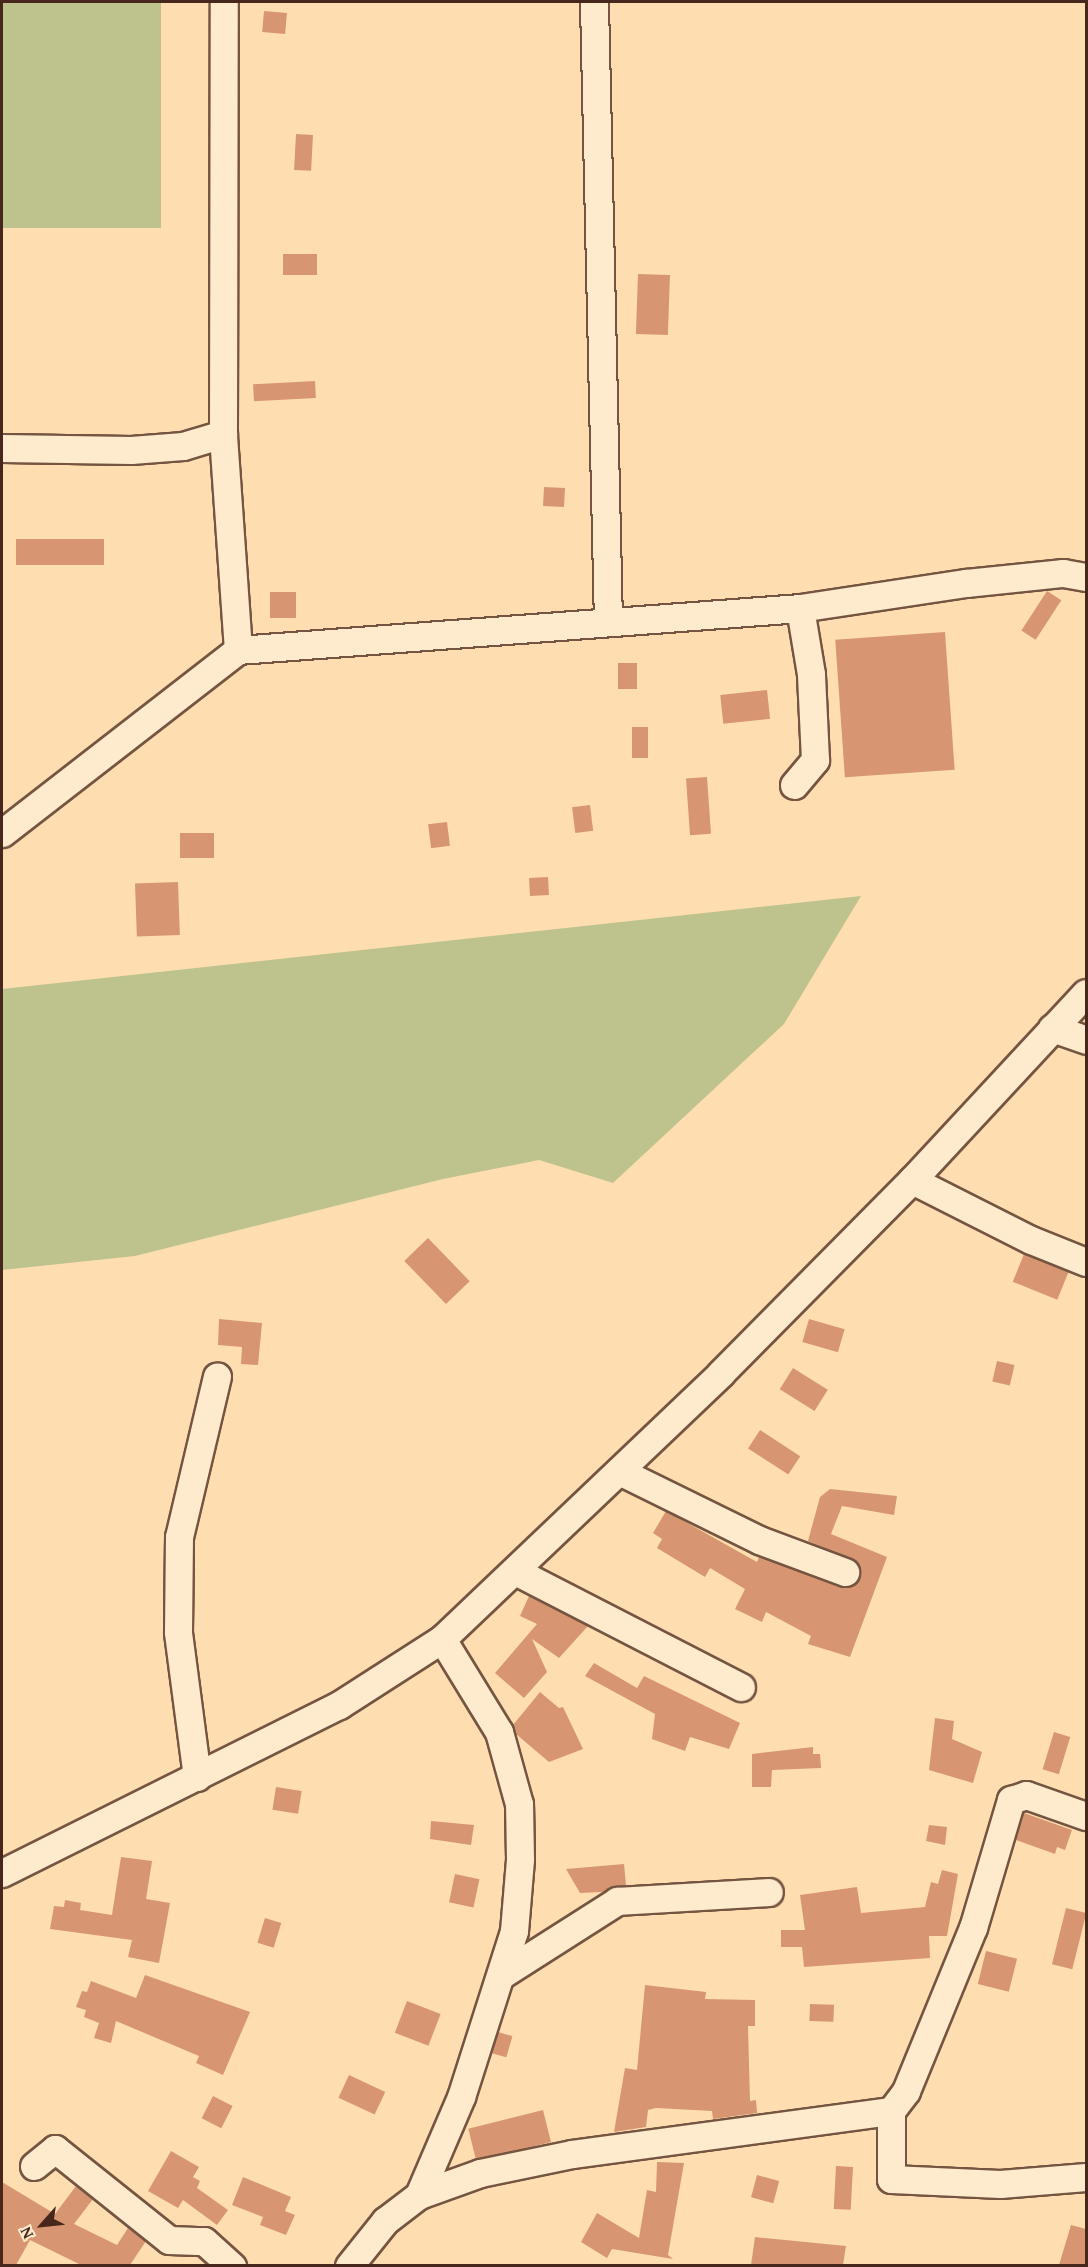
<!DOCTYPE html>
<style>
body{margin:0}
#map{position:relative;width:1088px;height:2267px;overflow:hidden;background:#fedeb0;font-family:"Gentium Book Plus",serif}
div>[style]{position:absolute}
.green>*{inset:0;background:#bec28d;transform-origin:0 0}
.building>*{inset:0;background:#d79671;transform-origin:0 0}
.roads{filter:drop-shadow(2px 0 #755541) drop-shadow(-2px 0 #755541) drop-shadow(0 2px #755541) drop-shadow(0 -2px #755541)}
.minor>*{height:27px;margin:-13.5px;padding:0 13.5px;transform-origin:13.5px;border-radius:13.5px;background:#feeacc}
span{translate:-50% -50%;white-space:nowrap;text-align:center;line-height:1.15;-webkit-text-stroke:4.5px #feeacc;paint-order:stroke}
.frame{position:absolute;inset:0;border:3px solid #47271c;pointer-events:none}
.north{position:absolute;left:12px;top:2195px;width:60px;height:60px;-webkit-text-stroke:4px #feeacc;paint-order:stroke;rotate:243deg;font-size:16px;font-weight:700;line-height:24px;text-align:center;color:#47271c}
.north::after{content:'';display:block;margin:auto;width:21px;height:27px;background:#47271c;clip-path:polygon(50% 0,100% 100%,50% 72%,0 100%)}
</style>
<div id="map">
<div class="green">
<i style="left:2px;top:2px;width:159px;height:226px"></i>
<i style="clip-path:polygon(861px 896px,784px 1024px,613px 1183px,539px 1160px,443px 1179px,135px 1256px,2px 1270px,2px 989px)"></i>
</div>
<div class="building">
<i style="left:264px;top:11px;width:23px;height:21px;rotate:5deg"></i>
<i style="left:296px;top:134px;width:17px;height:36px;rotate:3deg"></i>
<i style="left:317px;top:254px;width:21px;height:34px;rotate:90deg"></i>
<i style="left:638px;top:274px;width:32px;height:60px;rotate:2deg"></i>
<i style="left:315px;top:381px;width:17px;height:62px;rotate:87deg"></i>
<i style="left:544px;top:487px;width:21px;height:19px;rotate:3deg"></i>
<i style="left:104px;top:539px;width:26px;height:88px;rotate:90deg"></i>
<i style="left:1047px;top:591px;width:17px;height:47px;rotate:33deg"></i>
<i style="left:296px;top:592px;width:26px;height:26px;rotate:90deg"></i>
<i style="left:945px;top:632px;width:138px;height:110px;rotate:86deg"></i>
<i style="left:618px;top:663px;width:19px;height:26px"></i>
<i style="left:767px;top:690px;width:29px;height:47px;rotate:84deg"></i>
<i style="left:632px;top:727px;width:16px;height:31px"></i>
<i style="left:707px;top:777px;width:57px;height:21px;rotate:86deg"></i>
<i style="left:590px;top:805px;width:26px;height:18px;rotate:83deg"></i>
<i style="left:447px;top:822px;width:24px;height:19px;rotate:83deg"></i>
<i style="left:180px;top:833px;width:34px;height:25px"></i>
<i style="left:548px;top:877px;width:18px;height:19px;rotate:87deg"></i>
<i style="left:178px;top:882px;width:53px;height:43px;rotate:88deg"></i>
<i style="left:428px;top:1238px;width:60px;height:33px;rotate:46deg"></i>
<i style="left:1024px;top:1254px;width:48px;height:30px;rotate:22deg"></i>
<i style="clip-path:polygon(219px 1319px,262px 1323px,258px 1365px,241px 1364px,242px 1347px,218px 1345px)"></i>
<i style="left:809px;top:1319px;width:37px;height:24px;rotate:16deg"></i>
<i style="left:997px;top:1361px;width:18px;height:21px;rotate:13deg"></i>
<i style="left:793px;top:1368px;width:41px;height:25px;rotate:32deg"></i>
<i style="left:760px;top:1430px;width:48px;height:22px;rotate:33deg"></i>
<i style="clip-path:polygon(830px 1489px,897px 1496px,894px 1515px,842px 1506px,831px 1534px,887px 1557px,850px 1657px,808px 1644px,811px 1636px,766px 1612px,762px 1622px,735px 1609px,745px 1589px,710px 1568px,705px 1577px,657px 1548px,662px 1539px,653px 1533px,666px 1511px,757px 1562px,759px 1557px,848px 1587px,860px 1577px,857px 1562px,808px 1541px,820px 1497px)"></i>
<i style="clip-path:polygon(529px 1596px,588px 1626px,559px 1658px,532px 1639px,547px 1672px,524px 1698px,495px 1673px,537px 1624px,520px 1616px)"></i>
<i style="clip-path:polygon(594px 1663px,637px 1688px,644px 1676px,740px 1723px,729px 1749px,690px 1737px,685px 1751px,652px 1739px,655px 1714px,585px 1676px)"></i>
<i style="clip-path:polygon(540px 1692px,559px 1708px,563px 1707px,583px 1749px,549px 1762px,516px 1734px,513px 1725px)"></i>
<i style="clip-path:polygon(935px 1718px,954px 1721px,952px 1739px,982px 1752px,973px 1783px,929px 1770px)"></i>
<i style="left:1054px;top:1732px;width:17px;height:39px;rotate:17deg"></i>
<i style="clip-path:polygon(813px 1747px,813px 1754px,820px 1754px,821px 1768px,772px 1770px,771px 1787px,752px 1787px,752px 1754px)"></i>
<i style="left:276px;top:1787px;width:26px;height:23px;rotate:9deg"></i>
<i style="clip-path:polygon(1024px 1813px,1072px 1830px,1065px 1850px,1057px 1847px,1055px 1854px,1016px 1840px)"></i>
<i style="clip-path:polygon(431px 1821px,474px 1825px,471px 1845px,430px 1839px)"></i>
<i style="clip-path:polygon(929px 1825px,947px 1827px,945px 1845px,926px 1841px)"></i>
<i style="clip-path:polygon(121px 1857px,152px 1861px,146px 1899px,170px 1903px,159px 1963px,128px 1957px,132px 1940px,50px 1929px,54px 1906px,64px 1907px,65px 1900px,81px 1903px,80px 1910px,112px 1915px)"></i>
<i style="clip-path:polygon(624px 1864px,626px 1885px,602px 1892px,580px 1893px,566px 1869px)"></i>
<i style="clip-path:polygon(942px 1870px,958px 1874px,947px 1936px,929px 1936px,930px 1958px,804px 1967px,802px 1947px,781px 1947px,781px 1930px,805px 1930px,800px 1895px,857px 1887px,861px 1913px,925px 1907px,931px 1882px,938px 1884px)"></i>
<i style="left:455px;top:1874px;width:25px;height:29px;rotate:12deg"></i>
<i style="left:1066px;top:1908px;width:21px;height:58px;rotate:14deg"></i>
<i style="left:265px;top:1918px;width:17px;height:26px;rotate:17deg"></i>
<i style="left:986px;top:1951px;width:32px;height:34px;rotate:14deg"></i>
<i style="clip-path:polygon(145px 1975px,250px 2012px,223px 2075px,196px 2063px,199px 2056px,116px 2021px,111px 2043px,94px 2038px,99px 2023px,84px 2017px,86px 2010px,76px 2007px,82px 1991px,87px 1992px,91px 1981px,136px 1998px)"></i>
<i style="clip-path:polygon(645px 1985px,706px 1992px,705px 1999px,755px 2000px,755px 2026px,748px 2026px,750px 2101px,756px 2100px,757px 2113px,713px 2119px,712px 2111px,656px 2108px,648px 2110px,646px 2127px,614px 2132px,625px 2068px,637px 2070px)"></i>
<i style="left:407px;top:2001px;width:36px;height:34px;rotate:21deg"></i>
<i style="left:810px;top:2004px;width:24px;height:17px;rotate:2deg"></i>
<i style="left:498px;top:2032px;width:15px;height:22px;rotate:16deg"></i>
<i style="left:349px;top:2075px;width:40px;height:25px;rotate:25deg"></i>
<i style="left:213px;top:2096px;width:22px;height:25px;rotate:27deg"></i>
<i style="left:543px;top:2110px;width:33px;height:77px;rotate:76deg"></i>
<i style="clip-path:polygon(171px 2151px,199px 2167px,193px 2177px,200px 2181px,197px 2188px,228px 2210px,217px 2225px,183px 2200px,178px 2208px,148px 2191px)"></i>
<i style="clip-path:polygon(657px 2162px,684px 2163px,668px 2255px,673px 2259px,612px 2249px,607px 2258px,581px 2242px,597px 2213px,639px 2238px,647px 2190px,656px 2192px)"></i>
<i style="left:836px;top:2166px;width:17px;height:43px;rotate:3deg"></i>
<i style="left:757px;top:2175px;width:23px;height:23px;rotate:15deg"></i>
<i style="clip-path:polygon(243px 2177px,291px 2197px,285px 2211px,295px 2215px,286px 2235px,260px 2225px,263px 2217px,232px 2205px)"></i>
<i style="clip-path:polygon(2px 2182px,55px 2214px,76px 2186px,93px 2199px,74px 2224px,117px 2245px,128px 2228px,146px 2241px,130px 2265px,81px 2265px,30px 2240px,16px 2265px,2px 2265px)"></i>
<i style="clip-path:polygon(1071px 2225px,1086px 2229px,1086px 2265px,1059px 2265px)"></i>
<i style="clip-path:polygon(755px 2237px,846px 2246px,843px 2265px,751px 2265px)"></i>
</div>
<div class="roads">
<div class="minor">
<i style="left:594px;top:2px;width:620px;rotate:88.71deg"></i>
<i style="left:2px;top:448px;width:129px;rotate:0.9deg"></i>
<i style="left:131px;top:450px;width:52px;rotate:-4.4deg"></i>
<i style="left:183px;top:446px;width:42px;rotate:-16.7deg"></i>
<i style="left:238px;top:650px;width:564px;rotate:-4.27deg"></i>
<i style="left:800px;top:608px;width:168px;rotate:-8.6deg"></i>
<i style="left:966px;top:583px;width:98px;rotate:-5.9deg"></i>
<i style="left:1063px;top:573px;width:23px;rotate:10deg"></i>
<i style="left:794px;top:785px;width:33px;rotate:-50deg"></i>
<i style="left:815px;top:760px;width:86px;rotate:-92.7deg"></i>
<i style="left:811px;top:674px;width:67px;rotate:-99.5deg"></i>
<i style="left:2px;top:833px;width:299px;rotate:-37.8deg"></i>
<i style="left:238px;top:650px;width:217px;rotate:-94deg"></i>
<i style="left:223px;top:434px;width:432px;rotate:-89.9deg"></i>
<i style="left:1052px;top:1028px;width:36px;rotate:19deg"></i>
<i style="left:912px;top:1180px;width:133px;rotate:26.8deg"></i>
<i style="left:1031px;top:1240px;width:59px;rotate:21.8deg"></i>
<i style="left:619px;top:1471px;width:156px;rotate:26.2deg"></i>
<i style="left:759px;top:1540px;width:92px;rotate:20.4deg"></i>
<i style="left:515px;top:1571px;width:254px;rotate:27.2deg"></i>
<i style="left:197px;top:1777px;width:146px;rotate:-97.5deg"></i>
<i style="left:178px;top:1632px;width:95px;rotate:-89.4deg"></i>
<i style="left:179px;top:1537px;width:165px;rotate:-76.7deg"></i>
<i style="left:2px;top:1873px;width:377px;rotate:-26.5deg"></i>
<i style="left:339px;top:1705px;width:122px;rotate:-32.7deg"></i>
<i style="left:442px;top:1639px;width:385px;rotate:-43.6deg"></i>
<i style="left:721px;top:1373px;width:272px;rotate:-45.3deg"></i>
<i style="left:912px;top:1180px;width:255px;rotate:-47.1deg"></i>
<i style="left:501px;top:1975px;width:138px;rotate:-32.5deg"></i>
<i style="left:617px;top:1901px;width:152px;rotate:-3.4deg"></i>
<i style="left:891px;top:2111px;width:68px;rotate:90deg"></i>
<i style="left:891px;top:2179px;width:109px;rotate:2.6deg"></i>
<i style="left:1000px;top:2184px;width:86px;rotate:-4.7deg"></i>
<i style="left:34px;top:2166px;width:27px;rotate:-39deg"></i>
<i style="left:55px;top:2149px;width:146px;rotate:38.6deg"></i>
<i style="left:169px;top:2240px;width:35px;rotate:2deg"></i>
<i style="left:204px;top:2241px;width:38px;rotate:42deg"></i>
<i style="left:419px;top:2195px;width:107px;rotate:-66.8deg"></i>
<i style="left:461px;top:2097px;width:174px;rotate:-72.3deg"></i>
<i style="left:514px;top:1931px;width:72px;rotate:-85.2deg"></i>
<i style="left:520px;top:1859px;width:55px;rotate:-91deg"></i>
<i style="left:519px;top:1804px;width:75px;rotate:-105.5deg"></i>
<i style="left:499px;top:1732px;width:109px;rotate:-121.5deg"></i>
<i style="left:349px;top:2266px;width:58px;rotate:-51.3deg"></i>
<i style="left:385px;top:2221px;width:43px;rotate:-37.4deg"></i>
<i style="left:419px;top:2195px;width:65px;rotate:-19.8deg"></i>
<i style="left:480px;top:2173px;width:94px;rotate:-11.7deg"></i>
<i style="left:572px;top:2154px;width:322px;rotate:-7.7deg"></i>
<i style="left:891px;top:2111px;width:25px;rotate:-53deg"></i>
<i style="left:906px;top:2091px;width:176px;rotate:-67.7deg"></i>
<i style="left:973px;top:1928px;width:134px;rotate:-73.5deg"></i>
<i style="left:1011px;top:1800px;width:16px;rotate:-18deg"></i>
<i style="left:1026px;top:1795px;width:64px;rotate:19.3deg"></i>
</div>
</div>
<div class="frame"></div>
<div class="north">N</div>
</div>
